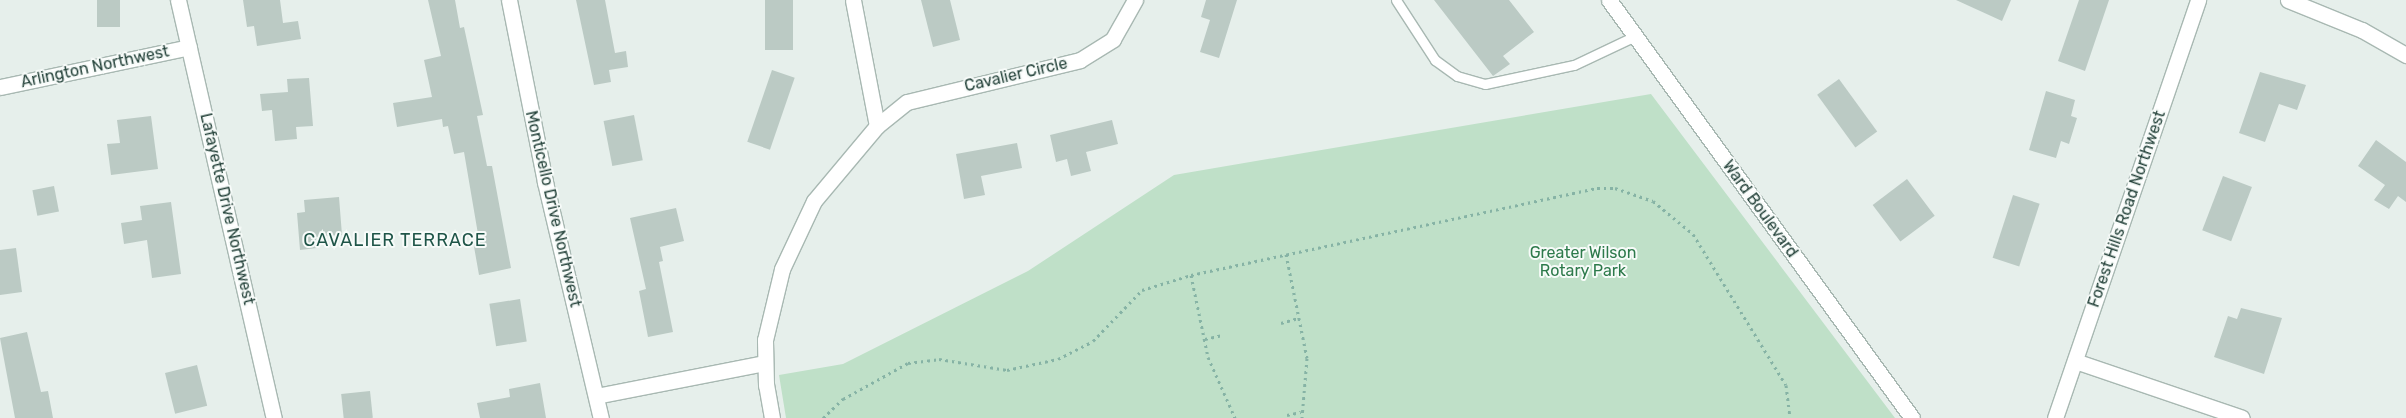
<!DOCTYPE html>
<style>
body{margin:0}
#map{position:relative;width:2406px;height:418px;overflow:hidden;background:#e6efeb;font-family:Rubik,sans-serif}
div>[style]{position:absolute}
.green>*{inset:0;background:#bfe0c8}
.building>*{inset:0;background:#bbcac4;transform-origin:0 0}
.path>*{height:3px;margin-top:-1.5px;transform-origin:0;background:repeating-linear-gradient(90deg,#86b3a5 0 2.5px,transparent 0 6.5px)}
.roads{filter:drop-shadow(1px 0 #a8b8b2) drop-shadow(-1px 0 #a8b8b2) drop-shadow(0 1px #a8b8b2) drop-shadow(0 -1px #a8b8b2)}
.service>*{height:9px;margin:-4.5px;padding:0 4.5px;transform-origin:4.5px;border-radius:4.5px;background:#fff}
.minor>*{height:15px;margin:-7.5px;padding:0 7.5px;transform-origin:7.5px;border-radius:7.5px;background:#fff}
.secondary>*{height:15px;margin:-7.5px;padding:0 7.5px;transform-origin:7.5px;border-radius:7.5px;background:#fff}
span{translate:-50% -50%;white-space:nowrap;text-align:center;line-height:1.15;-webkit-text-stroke:4px #f7fbf9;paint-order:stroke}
.street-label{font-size:16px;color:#24423a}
.park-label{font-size:16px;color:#2d7a4b}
.neighbourhood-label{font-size:18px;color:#1f5548;letter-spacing:1px}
</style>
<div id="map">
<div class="green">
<i style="clip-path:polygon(1651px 94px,1895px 418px,786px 418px,779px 375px,843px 364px,1028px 271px,1174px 175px)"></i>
</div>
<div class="building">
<i style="left:97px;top:0;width:23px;height:27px"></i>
<i style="clip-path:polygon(243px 0,280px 0,283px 23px,298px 21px,301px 39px,257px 46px,254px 26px,247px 27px)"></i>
<i style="clip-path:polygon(428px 0,455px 0,460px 28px,464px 27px,483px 115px,477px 116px,487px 166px,492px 166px,511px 268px,479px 275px,473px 241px,479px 240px,464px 152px,454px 154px,448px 126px,443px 127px,442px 119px,397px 127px,393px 103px,432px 97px,424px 60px,441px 56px)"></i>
<i style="clip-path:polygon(576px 0,605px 0,615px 53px,626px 51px,628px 67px,609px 70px,611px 82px,594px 85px)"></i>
<i style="left:765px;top:0;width:28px;height:50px"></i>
<i style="clip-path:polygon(921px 0,950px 0,960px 40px,933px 47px)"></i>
<i style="clip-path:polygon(1206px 0,1237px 0,1219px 58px,1200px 52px,1210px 20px,1201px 17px)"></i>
<i style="clip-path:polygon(1434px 0,1509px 0,1534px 32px,1503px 56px,1510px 64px,1493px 76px)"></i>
<i style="clip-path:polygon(1956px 0,2011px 0,2002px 21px)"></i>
<i style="clip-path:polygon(2079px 0,2109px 0,2085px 71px,2058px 61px)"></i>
<i style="left:772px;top:70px;width:24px;height:76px;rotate:19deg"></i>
<i style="clip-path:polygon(2260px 72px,2306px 85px,2297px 110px,2279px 104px,2265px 142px,2239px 133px)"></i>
<i style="clip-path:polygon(309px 78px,313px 126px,296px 127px,297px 139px,275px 141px,272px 110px,262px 111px,260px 94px,288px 92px,287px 79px)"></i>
<i style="left:1839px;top:79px;width:65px;height:27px;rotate:54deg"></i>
<i style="clip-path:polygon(2046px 91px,2075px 100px,2071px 116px,2077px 118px,2069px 144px,2061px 141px,2056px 158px,2029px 150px)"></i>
<i style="left:634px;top:115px;width:46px;height:31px;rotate:79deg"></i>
<i style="clip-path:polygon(151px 116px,158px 169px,111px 175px,107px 144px,120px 143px,117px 120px)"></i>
<i style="clip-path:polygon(1112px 120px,1118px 144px,1086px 152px,1091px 171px,1071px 176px,1067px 159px,1056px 162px,1050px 135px)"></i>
<i style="clip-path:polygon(2376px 140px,2406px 162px,2406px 202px,2398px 196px,2389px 209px,2374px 200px,2385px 185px,2358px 166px)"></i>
<i style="clip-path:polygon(1017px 143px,1022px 168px,981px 176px,985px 195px,964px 199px,956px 154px)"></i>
<i style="left:2223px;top:176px;width:31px;height:58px;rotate:21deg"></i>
<i style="left:1907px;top:179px;width:46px;height:43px;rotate:53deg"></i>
<i style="left:54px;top:186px;width:26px;height:22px;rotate:79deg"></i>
<i style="left:2013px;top:195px;width:28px;height:66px;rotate:18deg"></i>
<i style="clip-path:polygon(339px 197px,342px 235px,316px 237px,317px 248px,300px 250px,297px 213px,305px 212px,304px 200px)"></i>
<i style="clip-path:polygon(171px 202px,181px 274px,152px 278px,147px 240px,124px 244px,121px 223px,142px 220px,140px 206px)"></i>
<i style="clip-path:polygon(676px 208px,684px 241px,660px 247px,663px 261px,659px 262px,673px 332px,648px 337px,639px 291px,646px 289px,630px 218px)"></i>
<i style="clip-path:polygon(16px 248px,22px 292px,0 295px,0 250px)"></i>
<i style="left:520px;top:299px;width:43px;height:31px;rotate:81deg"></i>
<i style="clip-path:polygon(2241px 308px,2282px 318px,2264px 374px,2214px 357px,2228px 316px,2237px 319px)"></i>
<i style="clip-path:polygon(27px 332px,41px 392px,48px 391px,53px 418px,15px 418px,0 338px)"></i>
<i style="left:197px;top:365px;width:42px;height:33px;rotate:76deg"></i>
<i style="clip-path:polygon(540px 383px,546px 418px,480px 418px,477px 403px,510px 397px,509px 389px)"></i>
<i style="left:370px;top:391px;width:27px;height:29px;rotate:84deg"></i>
</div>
<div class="path">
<i style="left:1286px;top:254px;width:106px;rotate:78.6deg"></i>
<i style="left:1307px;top:358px;width:60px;rotate:94.8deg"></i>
<i style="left:1191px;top:275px;width:84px;rotate:78.3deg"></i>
<i style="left:1208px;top:357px;width:67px;rotate:66.1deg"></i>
<i style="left:1281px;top:323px;width:19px;rotate:-16deg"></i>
<i style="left:1205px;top:339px;width:18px;rotate:-13deg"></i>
<i style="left:1287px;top:415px;width:14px;rotate:-12deg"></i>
<i style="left:823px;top:418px;width:28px;rotate:-44deg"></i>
<i style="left:843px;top:399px;width:74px;rotate:-29deg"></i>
<i style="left:908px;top:363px;width:31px;rotate:-7deg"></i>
<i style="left:939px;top:359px;width:69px;rotate:9.2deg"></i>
<i style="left:1007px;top:370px;width:52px;rotate:-12.2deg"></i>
<i style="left:1058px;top:359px;width:39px;rotate:-27deg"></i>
<i style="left:1093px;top:341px;width:71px;rotate:-46.1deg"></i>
<i style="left:1142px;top:290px;width:51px;rotate:-17deg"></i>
<i style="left:1191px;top:275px;width:415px;rotate:-12.1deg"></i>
<i style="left:1597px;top:188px;width:18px"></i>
<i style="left:1615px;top:188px;width:40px;rotate:18.9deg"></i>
<i style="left:1653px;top:201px;width:52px;rotate:39.5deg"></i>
<i style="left:1693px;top:234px;width:177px;rotate:58.4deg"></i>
<i style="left:1786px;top:385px;width:33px;rotate:83deg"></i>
</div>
<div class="roads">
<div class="service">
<i style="left:1396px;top:0;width:72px;rotate:57deg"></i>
<i style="left:1435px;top:60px;width:27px;rotate:36deg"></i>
<i style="left:1457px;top:76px;width:29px;rotate:16deg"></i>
<i style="left:1485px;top:84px;width:91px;rotate:-12.1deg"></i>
<i style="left:1574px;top:65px;width:68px;rotate:-25.4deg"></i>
</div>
<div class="minor">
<i style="left:178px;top:0;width:429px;rotate:77.1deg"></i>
<i style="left:509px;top:0;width:186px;rotate:78.8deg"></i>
<i style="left:545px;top:182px;width:243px;rotate:76.7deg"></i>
<i style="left:2288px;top:0;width:80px;rotate:22.1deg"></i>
<i style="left:2362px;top:30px;width:51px;rotate:29.6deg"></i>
<i style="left:0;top:87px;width:193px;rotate:-11.9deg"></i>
<i style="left:877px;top:126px;width:38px;rotate:-39deg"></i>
<i style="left:907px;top:102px;width:178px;rotate:-13.6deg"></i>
<i style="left:1080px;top:60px;width:39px;rotate:-32deg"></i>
<i style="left:1113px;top:39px;width:45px;rotate:-60.6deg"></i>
<i style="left:2075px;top:361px;width:176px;rotate:18.8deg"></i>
<i style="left:596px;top:396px;width:171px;rotate:-11.1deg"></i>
<i style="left:772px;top:418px;width:34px;rotate:-100deg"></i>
<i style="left:766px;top:385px;width:45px;rotate:-91.3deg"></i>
<i style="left:765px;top:340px;width:73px;rotate:-76.5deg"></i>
<i style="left:782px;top:269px;width:75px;rotate:-64.8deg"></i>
<i style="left:814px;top:201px;width:98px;rotate:-50deg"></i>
<i style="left:877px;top:126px;width:128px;rotate:-100.8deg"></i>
</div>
<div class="secondary">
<i style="left:1609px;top:0;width:516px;rotate:54.06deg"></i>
<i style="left:2055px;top:418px;width:442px;rotate:-71.1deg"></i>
</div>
</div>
<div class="street-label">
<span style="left:95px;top:67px;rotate:-12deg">Arlington Northwest</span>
<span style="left:1016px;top:75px;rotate:-13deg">Cavalier Circle</span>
<span style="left:227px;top:209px;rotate:77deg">Lafayette Drive Northwest</span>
<span style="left:553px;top:209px;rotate:77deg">Monticello Drive Northwest</span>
<span style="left:1760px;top:209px;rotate:54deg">Ward Boulevard</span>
<span style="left:2127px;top:209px;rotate:-71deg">Forest Hills Road Northwest</span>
</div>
<div class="park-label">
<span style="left:1583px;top:262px">Greater Wilson<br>Rotary Park</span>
</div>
<div class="neighbourhood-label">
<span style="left:395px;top:240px">CAVALIER TERRACE</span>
</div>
</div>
